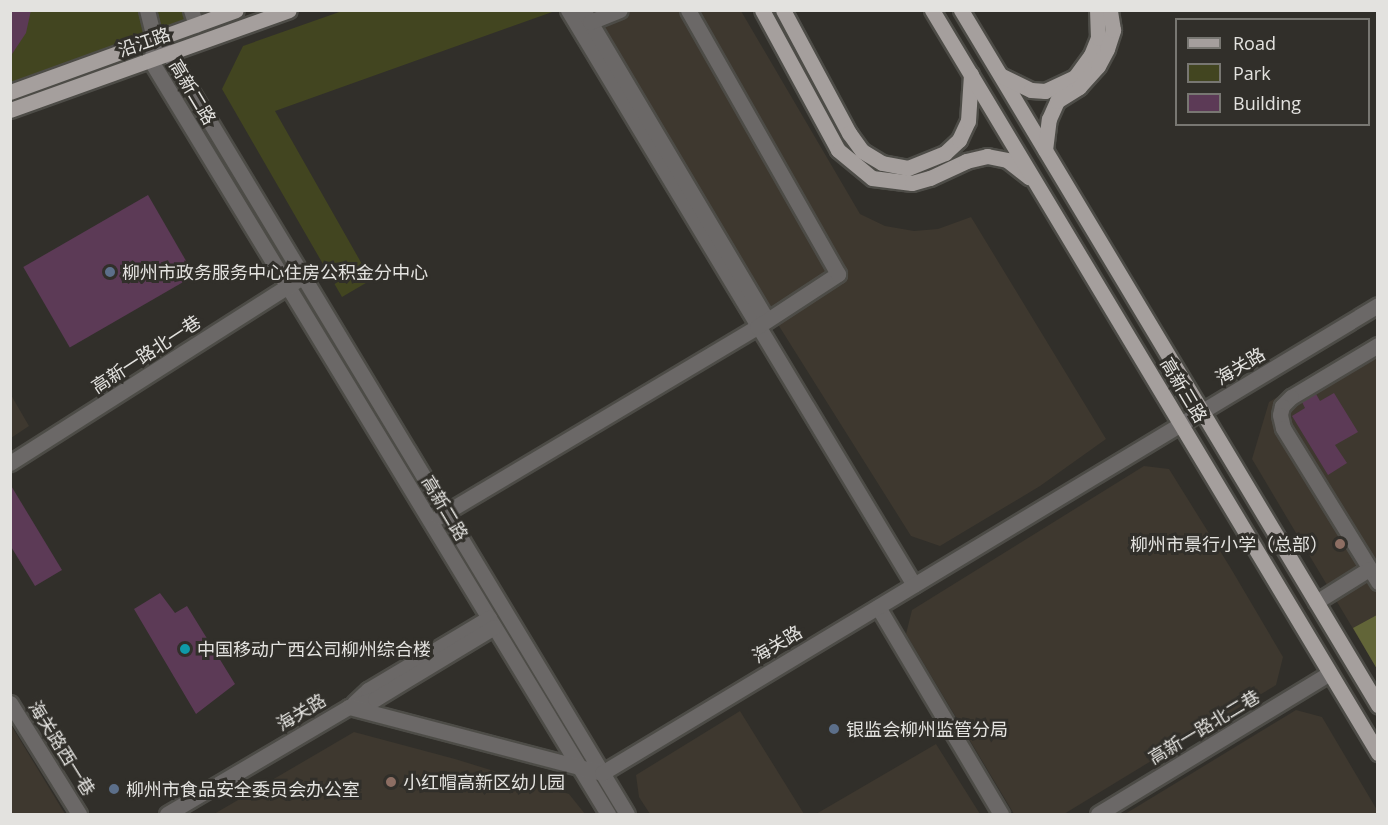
<!DOCTYPE html>
<meta charset="utf-8">
<style>
body{margin:0}
#map{position:relative;width:1388px;height:825px;overflow:hidden;background:#312f2a;font-family:"Open Sans","Noto Sans SC",sans-serif}
div>[style]{position:absolute}
.built>*{inset:0;background:#3e382f}
.green>*{inset:0;background:#424520}
.forest>*{inset:0;background:#626538}
.building>*{inset:0;background:#5c3a56;transform-origin:0 0}
.roads{filter:drop-shadow(2px 0 #4d4c47) drop-shadow(-2px 0 #4d4c47) drop-shadow(0 2px #4d4c47) drop-shadow(0 -2px #4d4c47)}
.minor>*{height:15px;margin:-7.5px;padding:0 7.5px;transform-origin:7.5px;border-radius:7.5px;background:#6b6867}
.major>*{height:15px;margin:-7.5px;padding:0 7.5px;transform-origin:7.5px;border-radius:7.5px;background:#a59f9d}
.dots>*{width:16px;height:16px;translate:-50% -50%;box-sizing:border-box;border:3px solid #312f2a;border-radius:50%}
span{translate:-50% -50%;white-space:nowrap;text-align:center;line-height:1.15;-webkit-text-stroke:6px #312f2a;paint-order:stroke}
.street-label{font-size:18px;color:#e3e2df}
.poi-label{font-size:18px;color:#e3e2df}
.left{translate:0 -50%;text-align:left}
.right{translate:-100% -50%;text-align:right}
.frame{position:absolute;inset:0;border:12px solid #e3e2df;pointer-events:none}
.legend{position:absolute;left:1175px;top:18px;width:195px;height:108px;box-sizing:border-box;background:#312f2a;border:2px solid #787772;margin:0;padding:8px 10px;list-style:none;font-size:18px;color:#e3e2df}
.legend li{display:flex;align-items:center;gap:12px;height:30px}
.legend b{width:30px;border:2px solid #787772}
</style>
<div id="map">
<div class="built">
<i style="clip-path:polygon(594px 11px,741px 11px,860px 214px,885px 226px,914px 231px,938px 229px,971px 217px,1106px 439px,1040px 486px,940px 546px,911px 536px,779px 326px)"></i>
<i style="clip-path:polygon(1377px 338px,1377px 669px,1252px 459px,1269px 402px)"></i>
<i style="clip-path:polygon(11px 395px,29px 426px,11px 438px,10px 438px)"></i>
<i style="clip-path:polygon(1144px 466px,1169px 469px,1230px 567px,1283px 657px,1276px 685px,1064px 814px,1014px 814px,906px 634px,912px 610px)"></i>
<i style="clip-path:polygon(1296px 710px,1322px 717px,1377px 810px,1377px 814px,1125px 814px)"></i>
<i style="clip-path:polygon(740px 711px,804px 814px,650px 814px,639px 797px,636px 775px)"></i>
<i style="clip-path:polygon(11px 725px,65px 814px,11px 814px)"></i>
<i style="clip-path:polygon(354px 732px,455px 759px,569px 794px,585px 814px,214px 814px)"></i>
<i style="clip-path:polygon(936px 744px,980px 814px,816px 814px)"></i>
</div>
<div class="green">
<i style="clip-path:polygon(345px 10px,555px 11px,275px 111px,371px 280px,342px 297px,222px 89px,243px 46px)"></i>
<i style="clip-path:polygon(10px 11px,236px 11px,11px 92px)"></i>
</div>
<div class="forest">
<i style="clip-path:polygon(1377px 615px,1377px 669px,1353px 628px)"></i>
</div>
<div class="building">
<i style="clip-path:polygon(10px 10px,31px 10px,26px 33px,10px 57px)"></i>
<i style="left:148px;top:195px;width:93px;height:144px;rotate:60deg"></i>
<i style="clip-path:polygon(1334px 393px,1358px 432px,1335px 445px,1347px 463px,1328px 475px,1292px 416px,1305px 408px,1302px 402px,1316px 394px,1320px 401px)"></i>
<i style="clip-path:polygon(10px 484px,62px 570px,35px 586px,10px 545px)"></i>
<i style="clip-path:polygon(160px 593px,175px 613px,187px 606px,235px 684px,196px 714px,134px 609px)"></i>
</div>
<div class="roads">
<div class="minor">
<i style="left:147px;top:10px;width:32px;rotate:76deg"></i>
<i style="left:155px;top:41px;width:20px;rotate:101deg"></i>
<i style="left:151px;top:61px;width:881px;rotate:58.75deg"></i>
<i style="left:191px;top:10px;width:16px;rotate:72deg"></i>
<i style="left:568px;top:10px;width:671px;rotate:58.96deg"></i>
<i style="left:583px;top:10px;width:360px;rotate:59.3deg"></i>
<i style="left:590px;top:22px;width:32px;rotate:-22deg"></i>
<i style="left:160px;top:46px;width:12px;rotate:42deg"></i>
<i style="left:169px;top:54px;width:887px;rotate:58.93deg"></i>
<i style="left:1378px;top:345px;width:101px;rotate:149.1deg"></i>
<i style="left:1291px;top:397px;width:13px;rotate:135deg"></i>
<i style="left:1282px;top:406px;width:9px;rotate:103deg"></i>
<i style="left:1280px;top:415px;width:13px;rotate:77deg"></i>
<i style="left:1283px;top:428px;width:181px;rotate:58.3deg"></i>
<i style="left:10px;top:463px;width:339px;rotate:-32.5deg"></i>
<i style="left:438px;top:517px;width:371px;rotate:-30.8deg"></i>
<i style="left:757px;top:327px;width:97px;rotate:-33.2deg"></i>
<i style="left:838px;top:274px;width:304px;rotate:-119.6deg"></i>
<i style="left:1316px;top:602px;width:62px;rotate:-31.9deg"></i>
<i style="left:878px;top:607px;width:241px;rotate:59.3deg"></i>
<i style="left:10px;top:703px;width:131px;rotate:58.1deg"></i>
<i style="left:354px;top:703px;width:19px;rotate:-43deg"></i>
<i style="left:368px;top:690px;width:141px;rotate:-30.8deg"></i>
<i style="left:349px;top:707px;width:27px;rotate:-17deg"></i>
<i style="left:375px;top:699px;width:139px;rotate:-31.2deg"></i>
<i style="left:167px;top:814px;width:211px;rotate:-30.5deg"></i>
<i style="left:349px;top:707px;width:261px;rotate:14.6deg"></i>
<i style="left:602px;top:773px;width:906px;rotate:-31.09deg"></i>
<i style="left:1098px;top:814px;width:271px;rotate:-31.3deg"></i>
</div>
<div class="major">
<i style="left:762px;top:10px;width:159px;rotate:61.5deg"></i>
<i style="left:838px;top:150px;width:44px;rotate:39.5deg"></i>
<i style="left:872px;top:178px;width:40px;rotate:7.1deg"></i>
<i style="left:912px;top:183px;width:19px;rotate:-16deg"></i>
<i style="left:930px;top:178px;width:40px;rotate:-25deg"></i>
<i style="left:966px;top:161px;width:22px;rotate:-13deg"></i>
<i style="left:987px;top:156px;width:20px;rotate:11deg"></i>
<i style="left:1007px;top:160px;width:28px;rotate:38deg"></i>
<i style="left:783px;top:10px;width:140px;rotate:61.8deg"></i>
<i style="left:849px;top:133px;width:22px;rotate:54deg"></i>
<i style="left:862px;top:151px;width:23px;rotate:31deg"></i>
<i style="left:882px;top:163px;width:26px;rotate:11deg"></i>
<i style="left:908px;top:168px;width:40px;rotate:-22deg"></i>
<i style="left:945px;top:153px;width:19px;rotate:-43deg"></i>
<i style="left:959px;top:140px;width:21px;rotate:-65deg"></i>
<i style="left:968px;top:121px;width:47px;rotate:-86.3deg"></i>
<i style="left:932px;top:10px;width:867px;rotate:59.02deg"></i>
<i style="left:961px;top:10px;width:811px;rotate:59.04deg"></i>
<i style="left:1002px;top:76px;width:32px;rotate:26deg"></i>
<i style="left:1031px;top:90px;width:14px;rotate:4deg"></i>
<i style="left:1045px;top:91px;width:33px;rotate:-25deg"></i>
<i style="left:1075px;top:77px;width:27px;rotate:-54deg"></i>
<i style="left:1091px;top:55px;width:18px;rotate:-68deg"></i>
<i style="left:1098px;top:38px;width:28px;rotate:-92deg"></i>
<i style="left:10px;top:92px;width:240px;rotate:-19.9deg"></i>
<i style="left:10px;top:110px;width:296px;rotate:-19.7deg"></i>
<i style="left:1045px;top:150px;width:31px;rotate:-83deg"></i>
<i style="left:1049px;top:119px;width:20px;rotate:-66deg"></i>
<i style="left:1057px;top:101px;width:26px;rotate:-32deg"></i>
<i style="left:1079px;top:87px;width:28px;rotate:-48deg"></i>
<i style="left:1098px;top:66px;width:19px;rotate:-62deg"></i>
<i style="left:1107px;top:49px;width:20px;rotate:-72deg"></i>
<i style="left:1113px;top:30px;width:20px;rotate:-99deg"></i>
</div>
</div>
<div class="dots">
<i style="left:110px;top:272px;background:#5c6f8a"></i>
<i style="left:1340px;top:544px;background:#8d6e63"></i>
<i style="left:185px;top:649px;background:#0f9aa8"></i>
<i style="left:834px;top:729px;background:#5c6f8a"></i>
<i style="left:391px;top:782px;background:#8d6e63"></i>
<i style="left:114px;top:789px;background:#5c6f8a"></i>
</div>
<div class="street-label">
<span style="left:144px;top:42px;rotate:-19deg">沿江路</span>
<span style="left:193px;top:92px;rotate:59deg">高新二路</span>
<span style="left:146px;top:354px;rotate:-33deg">高新一路北一巷</span>
<span style="left:1240px;top:366px;rotate:-31deg">海关路</span>
<span style="left:1184px;top:390px;rotate:59deg">高新三路</span>
<span style="left:445px;top:508px;rotate:59deg">高新二路</span>
<span style="left:777px;top:644px;rotate:-31deg">海关路</span>
<span style="left:301px;top:712px;rotate:-31deg">海关路</span>
<span style="left:1204px;top:727px;rotate:-31deg">高新一路北二巷</span>
<span style="left:62px;top:748px;rotate:58deg">海关路西一巷</span>
</div>
<div class="poi-label">
<span class="left" style="left:122px;top:272px">柳州市政务服务中心住房公积金分中心</span>
<span class="right" style="left:1328px;top:544px">柳州市景行小学（总部）</span>
<span class="left" style="left:197px;top:649px">中国移动广西公司柳州综合楼</span>
<span class="left" style="left:846px;top:729px">银监会柳州监管分局</span>
<span class="left" style="left:403px;top:782px">小红帽高新区幼儿园</span>
<span class="left" style="left:126px;top:789px">柳州市食品安全委员会办公室</span>
</div>
<div class="frame"></div>
<ul class="legend">
<li><b style="height:8px;background:#a59f9d"></b>Road</li>
<li><b style="height:16px;background:#424520"></b>Park</li>
<li><b style="height:16px;background:#5c3a56"></b>Building</li>
</ul>
</div>
